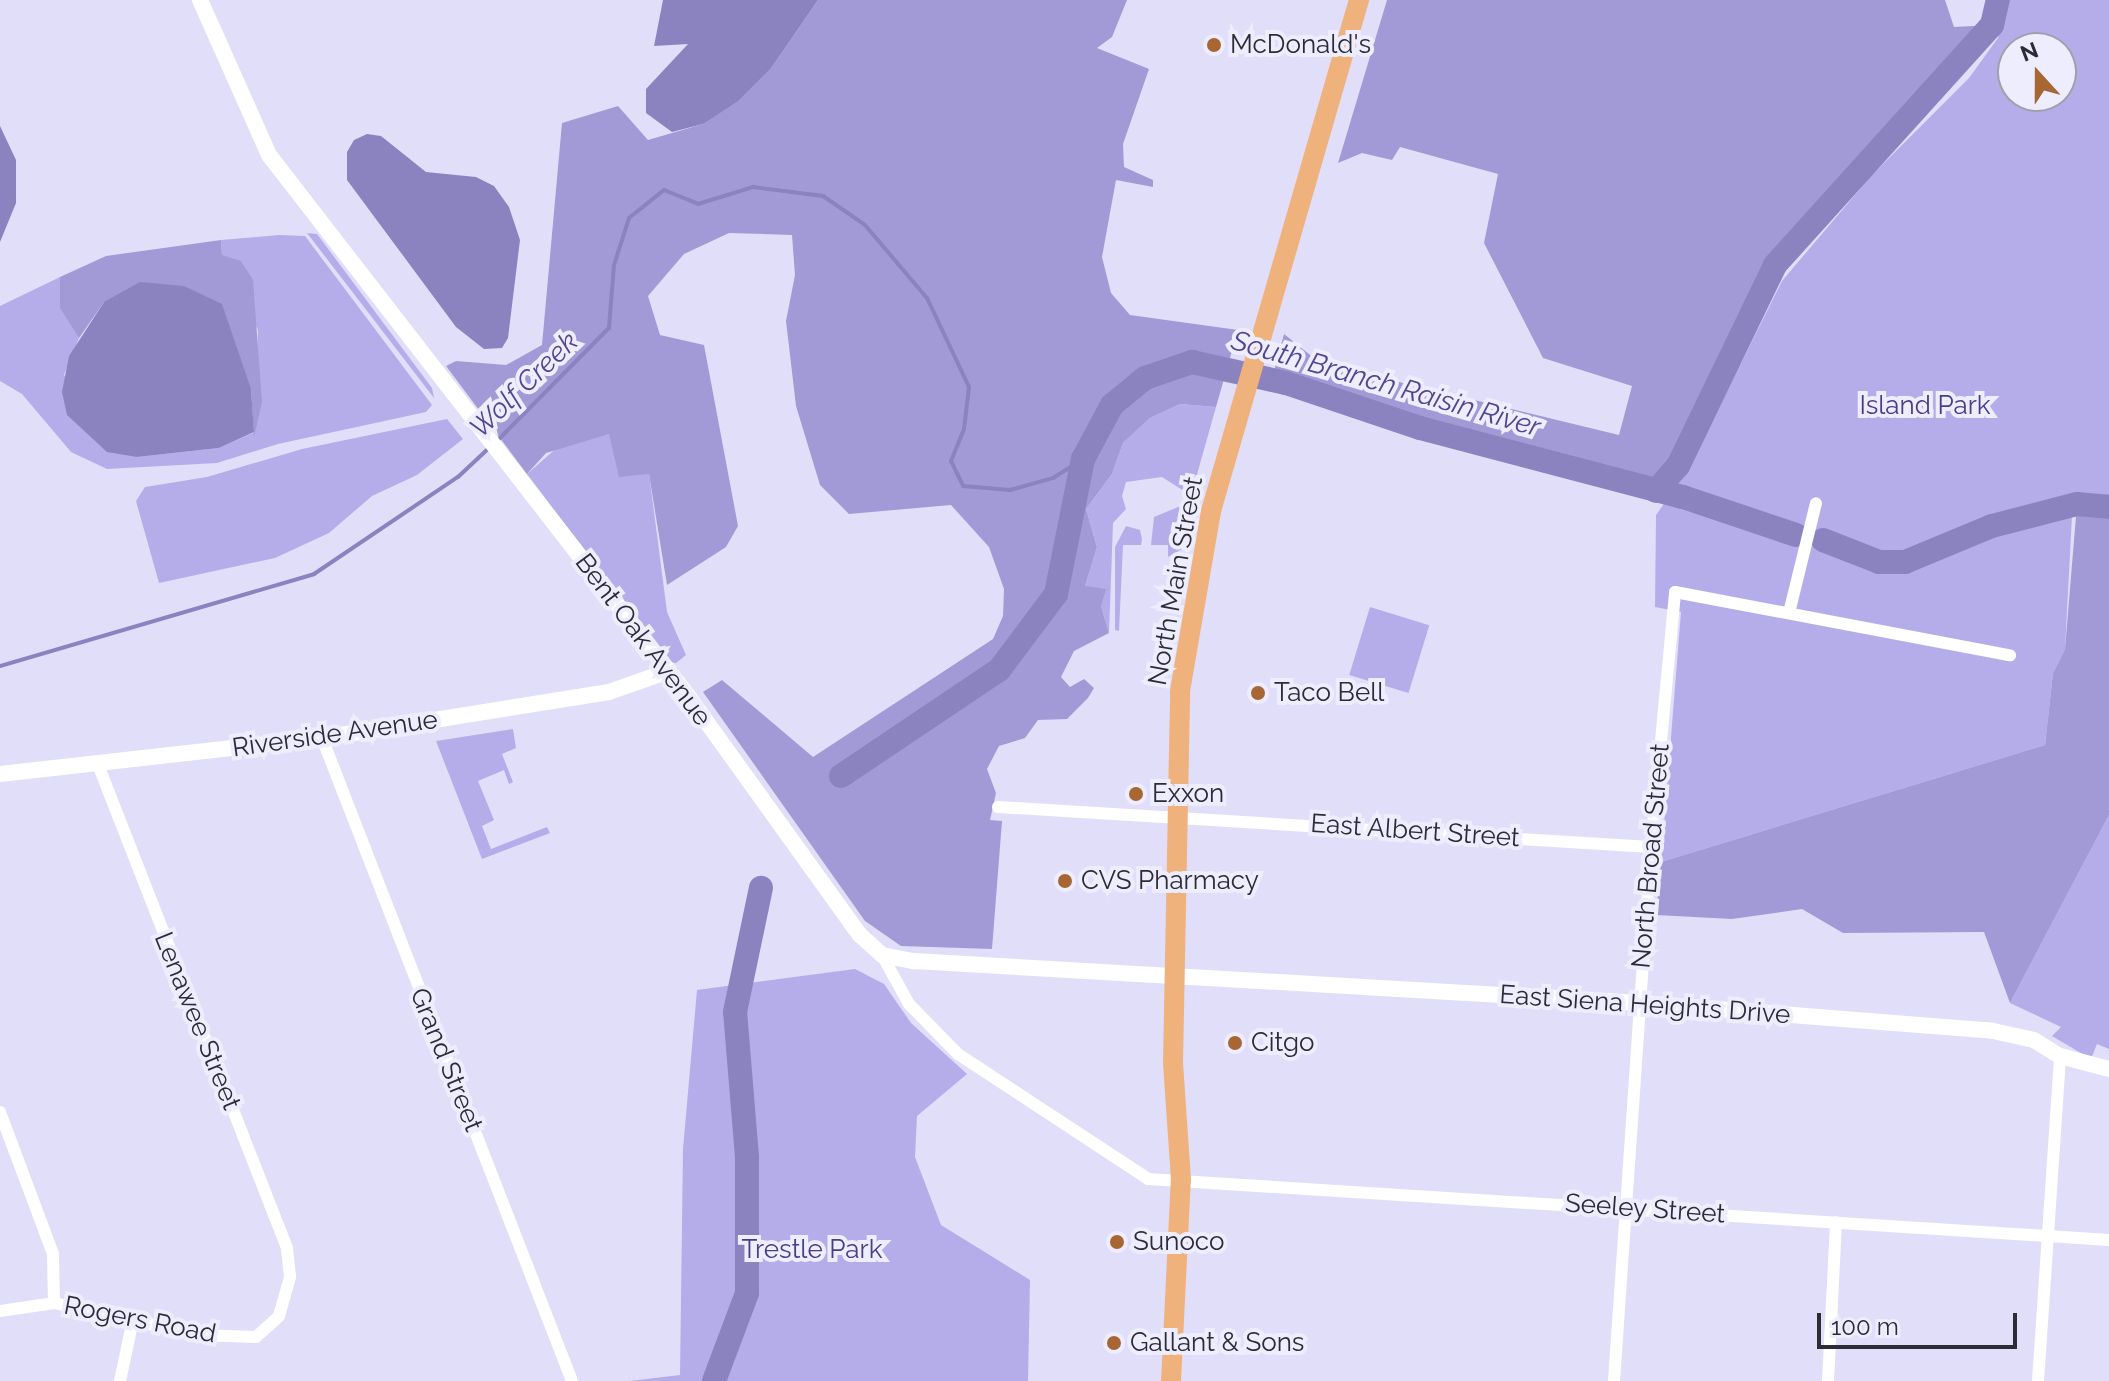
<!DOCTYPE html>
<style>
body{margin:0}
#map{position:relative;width:2109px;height:1381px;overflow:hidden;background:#e1defa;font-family:Raleway,sans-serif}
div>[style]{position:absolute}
.green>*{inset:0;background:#b5adea;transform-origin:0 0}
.forest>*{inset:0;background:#a29ad7}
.water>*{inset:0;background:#8b83bf}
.stream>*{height:4px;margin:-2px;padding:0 2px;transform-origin:2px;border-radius:2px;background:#8b83bf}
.river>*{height:24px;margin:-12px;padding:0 12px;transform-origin:12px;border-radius:12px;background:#8b83bf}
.minor>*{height:12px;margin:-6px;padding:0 6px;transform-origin:6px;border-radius:6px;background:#fff}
.tertiary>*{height:16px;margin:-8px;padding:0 8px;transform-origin:8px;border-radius:8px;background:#fff}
.primary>*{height:20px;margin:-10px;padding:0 10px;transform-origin:10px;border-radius:10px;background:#efb27d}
.dots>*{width:22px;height:22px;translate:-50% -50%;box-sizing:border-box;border:4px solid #eeedfe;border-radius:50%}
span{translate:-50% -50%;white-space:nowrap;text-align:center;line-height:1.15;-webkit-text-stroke:8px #eeedfe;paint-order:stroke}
.poi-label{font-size:26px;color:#2c2b36}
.left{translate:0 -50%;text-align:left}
.park-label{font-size:26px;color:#4b3c85}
.street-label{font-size:26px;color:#2c2b36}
.water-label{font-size:28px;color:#544590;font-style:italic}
.north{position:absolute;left:1997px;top:32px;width:80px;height:80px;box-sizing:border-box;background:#eeedfe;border:2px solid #a09fae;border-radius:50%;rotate:339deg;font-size:22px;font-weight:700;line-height:32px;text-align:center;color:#2c2b36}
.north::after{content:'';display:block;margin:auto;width:28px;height:36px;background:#a86633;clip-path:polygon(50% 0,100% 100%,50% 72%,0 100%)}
.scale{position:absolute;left:1817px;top:1313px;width:200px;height:36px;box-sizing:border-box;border:4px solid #2c2b36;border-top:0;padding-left:10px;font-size:24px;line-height:28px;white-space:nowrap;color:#2c2b36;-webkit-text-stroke:6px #eeedfe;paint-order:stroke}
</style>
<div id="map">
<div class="green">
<i style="clip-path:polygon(evenodd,2006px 0,2109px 0,2109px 503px,2072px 516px,2065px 649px,2053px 673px,2045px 745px,1661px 862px,1681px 612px,1655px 607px,1656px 515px,1688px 470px,1782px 281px,1871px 176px,1969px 78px,1998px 38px,2006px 0,2013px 48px,2061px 48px,2061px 96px,2013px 96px,2013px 48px)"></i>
<i style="clip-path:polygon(307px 233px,317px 234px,432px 388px,434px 398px)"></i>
<i style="clip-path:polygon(279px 235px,305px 236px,432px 405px,426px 412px,278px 444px,217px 463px,107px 469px,71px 452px,22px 394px,0 381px,0 306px,60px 277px,79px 338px,64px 375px,137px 457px,219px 448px,255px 432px,258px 330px,222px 256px,221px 240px)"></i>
<i style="clip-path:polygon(1180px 404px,1216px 407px,1194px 485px,1184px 491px,1162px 477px,1126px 482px,1122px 496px,1126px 509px,1113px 523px,1109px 633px,1101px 606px,1085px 586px,1097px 547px,1086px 509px,1112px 474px,1123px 443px,1150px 418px)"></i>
<i style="clip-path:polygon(447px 419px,463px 439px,417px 475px,372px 496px,329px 533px,275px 558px,159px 583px,136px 501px,145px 487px,207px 477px,302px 449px)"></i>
<i style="clip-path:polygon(609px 434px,649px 473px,667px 612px,686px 655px,676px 663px,669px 662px,527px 474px,559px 446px)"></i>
<i style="clip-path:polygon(1183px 505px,1187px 509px,1182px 549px,1168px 557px,1168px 545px,1151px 545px,1154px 517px)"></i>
<i style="clip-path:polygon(1126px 526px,1140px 530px,1142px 539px,1141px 545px,1123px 545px,1119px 631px,1115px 630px,1115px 547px)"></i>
<i style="left:1370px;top:607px;width:62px;height:71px;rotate:17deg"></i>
<i style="clip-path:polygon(513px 729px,516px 748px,502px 754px,513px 782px,509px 784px,504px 770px,478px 781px,494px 820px,482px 826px,491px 849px,547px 827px,550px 833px,482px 859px,436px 741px)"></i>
<i style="clip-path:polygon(2109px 815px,2109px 1049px,2097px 1044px,2091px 1059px,2052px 1036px,2061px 1027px,2010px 1003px)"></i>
<i style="clip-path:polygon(855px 969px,884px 984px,911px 1023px,967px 1074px,917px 1116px,915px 1157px,941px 1225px,1030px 1280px,1028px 1381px,630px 1381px,680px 1375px,683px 1149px,697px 990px)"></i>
</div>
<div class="forest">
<i style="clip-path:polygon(818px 0,1127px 0,1112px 37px,1097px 48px,1149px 69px,1123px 144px,1124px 167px,1153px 180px,1153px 187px,1116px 180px,1102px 257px,1111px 293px,1130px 315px,1238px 330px,1216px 407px,1180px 404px,1150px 418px,1123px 443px,1112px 474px,1086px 509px,1097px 547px,1085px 586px,1106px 589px,1101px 606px,1109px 633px,1074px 651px,1061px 677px,1070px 687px,1084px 679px,1094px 688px,1088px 698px,1067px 719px,1038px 720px,1025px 738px,999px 746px,987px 769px,996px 793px,990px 820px,1002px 821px,992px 949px,901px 946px,865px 921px,703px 692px,722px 680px,813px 757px,993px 639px,1003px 616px,1004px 589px,989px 547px,951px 505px,849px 514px,820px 485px,796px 406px,786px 321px,795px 275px,792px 235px,729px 233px,684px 254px,648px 296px,660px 335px,704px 345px,738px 526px,726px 547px,667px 585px,649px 474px,619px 477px,609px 434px,546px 453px,527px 474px,446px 366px,456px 361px,506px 365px,542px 345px,562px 123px,618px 106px,648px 140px,703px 124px,772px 67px)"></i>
<i style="clip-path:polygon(1387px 0,1945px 0,1954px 27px,1992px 25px,1775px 265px,1678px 466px,1656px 491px,1420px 428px,1272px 379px,1284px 334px,1320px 363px,1619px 435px,1632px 386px,1543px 358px,1484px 243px,1498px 174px,1400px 147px,1392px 160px,1362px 153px,1338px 163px)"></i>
<i style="clip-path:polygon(221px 240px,222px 255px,241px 261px,253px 280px,262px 402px,254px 437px,251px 389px,104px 302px,79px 338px,60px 308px,60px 277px,106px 256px)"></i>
<i style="clip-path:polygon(2077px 504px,2109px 507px,2109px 815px,2010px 1003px,1984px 932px,1843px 933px,1802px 909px,1732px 919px,1656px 915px,1661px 862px,2045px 745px,2053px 673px,2065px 649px)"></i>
</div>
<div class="water">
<i style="clip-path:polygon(663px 0,818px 0,772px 67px,738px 101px,703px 124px,672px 132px,646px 113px,646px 89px,688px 44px,654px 46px)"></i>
<i style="clip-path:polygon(0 126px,16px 160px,16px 203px,0 242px)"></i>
<i style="clip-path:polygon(367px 134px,381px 136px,426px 172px,476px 177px,494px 186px,509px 207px,520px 240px,508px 338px,502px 348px,484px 349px,456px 327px,347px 180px,347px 152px,354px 140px)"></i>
<i style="clip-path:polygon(140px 282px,184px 286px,222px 304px,251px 389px,254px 432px,219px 448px,137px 457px,107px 452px,67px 415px,62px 392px,69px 356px,104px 302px)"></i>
</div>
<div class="stream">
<i style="left:497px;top:441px;width:159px;rotate:-45.3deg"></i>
<i style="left:609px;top:328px;width:63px;rotate:-85.5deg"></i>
<i style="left:614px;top:265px;width:49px;rotate:-72.3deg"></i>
<i style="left:629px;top:218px;width:45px;rotate:-38.7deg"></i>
<i style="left:664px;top:190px;width:37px;rotate:22deg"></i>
<i style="left:698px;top:204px;width:58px;rotate:-17.2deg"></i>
<i style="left:753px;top:187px;width:71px;rotate:7.3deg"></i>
<i style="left:823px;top:196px;width:51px;rotate:34.6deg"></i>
<i style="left:865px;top:225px;width:96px;rotate:49.7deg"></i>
<i style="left:927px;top:298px;width:98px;rotate:64.7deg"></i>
<i style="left:969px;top:387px;width:42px;rotate:96.8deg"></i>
<i style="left:964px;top:429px;width:35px;rotate:112deg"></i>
<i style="left:951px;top:461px;width:28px;rotate:64deg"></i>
<i style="left:963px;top:486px;width:47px;rotate:4.9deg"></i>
<i style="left:1010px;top:490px;width:45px;rotate:-15.6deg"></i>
<i style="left:1053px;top:478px;width:36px;rotate:-32deg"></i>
<i style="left:0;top:666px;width:327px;rotate:-16.3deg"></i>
<i style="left:314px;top:574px;width:174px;rotate:-34deg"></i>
<i style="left:458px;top:477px;width:45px;rotate:-43.2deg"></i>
</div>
<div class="river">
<i style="left:1656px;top:491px;width:33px;rotate:-49deg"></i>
<i style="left:1678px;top:466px;width:223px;rotate:-64.2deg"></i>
<i style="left:1775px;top:265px;width:324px;rotate:-47.9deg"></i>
<i style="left:1992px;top:25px;width:26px;rotate:-77deg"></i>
<i style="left:1823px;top:540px;width:60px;rotate:21.4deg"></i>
<i style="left:1879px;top:562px;width:26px"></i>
<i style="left:1905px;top:562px;width:94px;rotate:-22.5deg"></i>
<i style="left:1992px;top:526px;width:88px;rotate:-14.5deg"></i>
<i style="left:2077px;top:504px;width:32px;rotate:5deg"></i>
<i style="left:841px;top:776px;width:190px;rotate:-33.9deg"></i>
<i style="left:999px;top:670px;width:95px;rotate:-53.1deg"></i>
<i style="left:1056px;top:594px;width:138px;rotate:-78.7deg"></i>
<i style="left:1083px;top:459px;width:61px;rotate:-61.8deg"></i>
<i style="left:1112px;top:405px;width:43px;rotate:-39.3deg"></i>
<i style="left:1145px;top:378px;width:50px;rotate:-18.8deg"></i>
<i style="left:1192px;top:362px;width:96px;rotate:12.6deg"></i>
<i style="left:1286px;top:383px;width:141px;rotate:18.6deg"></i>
<i style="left:1420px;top:428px;width:272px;rotate:14.7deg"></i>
<i style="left:1683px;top:497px;width:119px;rotate:18.6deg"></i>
<i style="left:714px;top:1381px;width:94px;rotate:-69.4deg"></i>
<i style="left:747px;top:1293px;width:136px;rotate:-90deg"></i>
<i style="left:747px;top:1157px;width:145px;rotate:-94.7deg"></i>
<i style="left:735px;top:1012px;width:127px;rotate:-78.2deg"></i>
</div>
<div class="minor">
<i style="left:1789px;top:613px;width:113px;rotate:-76.2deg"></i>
<i style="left:322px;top:738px;width:690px;rotate:68.75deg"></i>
<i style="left:998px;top:807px;width:654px;rotate:3.51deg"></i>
<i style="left:882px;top:955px;width:56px;rotate:61.1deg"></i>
<i style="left:909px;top:1004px;width:70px;rotate:45.6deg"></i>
<i style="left:958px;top:1054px;width:227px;rotate:33.3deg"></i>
<i style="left:1148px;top:1179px;width:963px;rotate:3.63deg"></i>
<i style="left:0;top:1112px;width:152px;rotate:69.5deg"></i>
<i style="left:53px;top:1254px;width:49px;rotate:88.8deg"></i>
<i style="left:0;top:1311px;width:55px;rotate:-8.4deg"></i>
<i style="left:54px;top:1303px;width:148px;rotate:12.5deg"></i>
<i style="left:198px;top:1335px;width:58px;rotate:2deg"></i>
<i style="left:256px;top:1337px;width:31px;rotate:-42deg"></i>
<i style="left:279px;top:1316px;width:41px;rotate:-74.2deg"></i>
<i style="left:290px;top:1277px;width:29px;rotate:-96deg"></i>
<i style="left:287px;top:1248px;width:516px;rotate:-111.35deg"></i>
<i style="left:120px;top:1381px;width:62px;rotate:-78deg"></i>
<i style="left:1614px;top:1381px;width:535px;rotate:-86.04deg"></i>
<i style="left:1651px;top:847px;width:256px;rotate:-84.6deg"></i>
<i style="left:1675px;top:592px;width:341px;rotate:10.7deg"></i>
<i style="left:1828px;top:1381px;width:159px;rotate:-87.1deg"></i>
<i style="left:2038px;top:1381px;width:326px;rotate:-86.1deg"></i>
</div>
<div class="tertiary">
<i style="left:200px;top:0;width:170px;rotate:66deg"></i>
<i style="left:269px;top:155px;width:684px;rotate:52.24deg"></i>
<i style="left:688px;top:696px;width:294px;rotate:54.3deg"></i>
<i style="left:860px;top:935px;width:30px;rotate:42deg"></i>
<i style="left:882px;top:955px;width:33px;rotate:11deg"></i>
<i style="left:914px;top:961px;width:727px;rotate:3.31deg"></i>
<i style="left:1640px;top:1003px;width:354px;rotate:4.5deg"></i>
<i style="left:1993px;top:1031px;width:42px;rotate:12.4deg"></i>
<i style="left:2034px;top:1040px;width:31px;rotate:32deg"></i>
<i style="left:2060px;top:1056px;width:51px;rotate:14.9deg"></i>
<i style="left:0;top:774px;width:324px;rotate:-6.4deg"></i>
<i style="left:322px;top:738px;width:291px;rotate:-9.1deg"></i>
<i style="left:609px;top:692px;width:60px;rotate:-19.3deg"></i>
</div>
<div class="primary">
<i style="left:1171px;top:1381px;width:201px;rotate:-87.2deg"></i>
<i style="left:1181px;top:1180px;width:117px;rotate:-93.9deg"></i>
<i style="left:1173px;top:1063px;width:372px;rotate:-88.9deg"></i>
<i style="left:1180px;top:691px;width:183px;rotate:-80.2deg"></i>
<i style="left:1211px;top:511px;width:532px;rotate:-73.85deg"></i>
</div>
<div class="dots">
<i style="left:1214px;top:45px;background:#a86633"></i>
<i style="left:1258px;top:693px;background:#a86633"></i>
<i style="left:1136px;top:794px;background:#a86633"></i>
<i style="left:1065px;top:881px;background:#a86633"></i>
<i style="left:1235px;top:1043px;background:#a86633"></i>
<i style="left:1117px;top:1242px;background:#a86633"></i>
<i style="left:1114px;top:1343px;background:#a86633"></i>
</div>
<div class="poi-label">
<span class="left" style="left:1230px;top:45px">McDonald's</span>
<span class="left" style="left:1274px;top:693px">Taco Bell</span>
<span class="left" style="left:1152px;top:794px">Exxon</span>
<span class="left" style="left:1081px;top:881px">CVS Pharmacy</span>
<span class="left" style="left:1251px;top:1043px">Citgo</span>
<span class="left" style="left:1133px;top:1242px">Sunoco</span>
<span class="left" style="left:1130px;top:1343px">Gallant &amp; Sons</span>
</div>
<div class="park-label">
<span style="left:1925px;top:406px">Island Park</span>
<span style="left:812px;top:1250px">Trestle Park</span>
</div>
<div class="street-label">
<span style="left:1176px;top:581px;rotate:-80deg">North Main Street</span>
<span style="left:643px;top:640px;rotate:53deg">Bent Oak Avenue</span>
<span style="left:335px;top:734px;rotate:-8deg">Riverside Avenue</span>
<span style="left:1415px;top:831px;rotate:4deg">East Albert Street</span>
<span style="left:1651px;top:856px;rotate:-85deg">North Broad Street</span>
<span style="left:1645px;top:1005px;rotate:4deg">East Siena Heights Drive</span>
<span style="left:197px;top:1021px;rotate:68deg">Lenawee Street</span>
<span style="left:446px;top:1060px;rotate:68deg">Grand Street</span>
<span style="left:1645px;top:1209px;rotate:4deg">Seeley Street</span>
<span style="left:140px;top:1320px;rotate:11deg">Rogers Road</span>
</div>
<div class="water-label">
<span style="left:1386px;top:384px;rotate:16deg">South Branch Raisin River</span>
<span style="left:524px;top:385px;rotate:-44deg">Wolf Creek</span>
</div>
<div class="north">N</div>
<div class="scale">100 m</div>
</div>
